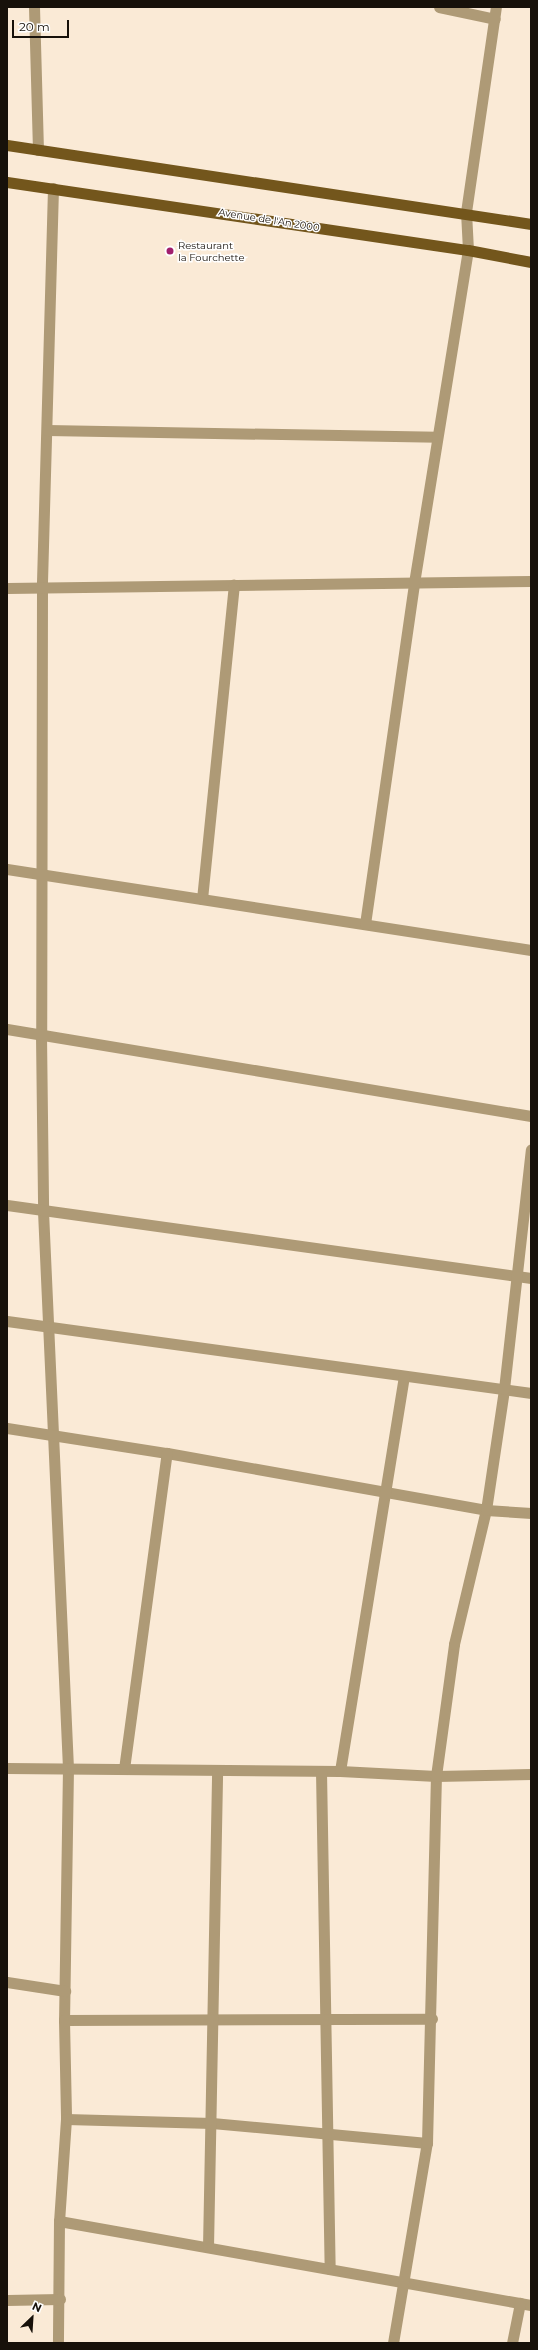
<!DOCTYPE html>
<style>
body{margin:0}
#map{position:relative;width:538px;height:2350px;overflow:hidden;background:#faead6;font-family:Montserrat,sans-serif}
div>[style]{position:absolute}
.minor>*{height:11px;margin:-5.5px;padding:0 5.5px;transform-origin:5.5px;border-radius:5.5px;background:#ae9a76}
.primary>*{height:11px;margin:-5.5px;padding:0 5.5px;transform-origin:5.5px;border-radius:5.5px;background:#73561c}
.dots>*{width:11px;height:11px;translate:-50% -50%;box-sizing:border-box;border:2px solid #fff;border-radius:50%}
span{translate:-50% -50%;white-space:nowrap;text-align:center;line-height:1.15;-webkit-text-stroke:3px #fff;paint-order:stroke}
.street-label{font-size:10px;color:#17110a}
.poi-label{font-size:10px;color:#17110a}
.left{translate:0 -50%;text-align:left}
.frame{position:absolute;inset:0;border:8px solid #17110a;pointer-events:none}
.north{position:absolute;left:12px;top:2298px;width:40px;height:40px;-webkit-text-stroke:3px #fff;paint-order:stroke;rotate:25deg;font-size:11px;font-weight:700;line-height:16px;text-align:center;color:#17110a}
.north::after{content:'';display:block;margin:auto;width:14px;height:18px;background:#17110a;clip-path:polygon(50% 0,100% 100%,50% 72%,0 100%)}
.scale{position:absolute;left:12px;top:20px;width:57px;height:18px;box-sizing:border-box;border:2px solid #17110a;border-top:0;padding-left:5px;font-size:12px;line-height:14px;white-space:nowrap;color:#17110a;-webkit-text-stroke:3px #fff;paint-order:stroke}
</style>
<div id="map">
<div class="minor">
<i style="left:34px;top:7px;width:143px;rotate:88.4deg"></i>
<i style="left:439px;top:7px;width:57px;rotate:12.1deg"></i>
<i style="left:53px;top:188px;width:399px;rotate:91.6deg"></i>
<i style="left:42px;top:587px;width:448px;rotate:90.1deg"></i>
<i style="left:41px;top:1035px;width:176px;rotate:89.3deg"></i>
<i style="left:43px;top:1211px;width:558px;rotate:87.43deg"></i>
<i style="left:68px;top:1768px;width:252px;rotate:90.9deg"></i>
<i style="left:64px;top:2020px;width:99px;rotate:88.8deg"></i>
<i style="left:66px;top:2119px;width:102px;rotate:93.9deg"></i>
<i style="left:59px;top:2221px;width:122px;rotate:90.5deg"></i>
<i style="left:47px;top:430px;width:390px;rotate:1deg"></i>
<i style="left:7px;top:588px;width:524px;rotate:-0.77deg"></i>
<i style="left:7px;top:869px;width:530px;rotate:8.79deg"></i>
<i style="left:202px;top:899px;width:316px;rotate:-84.2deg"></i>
<i style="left:365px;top:924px;width:345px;rotate:-81.8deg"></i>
<i style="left:414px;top:583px;width:337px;rotate:-80.8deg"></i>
<i style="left:468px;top:250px;width:38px;rotate:-93deg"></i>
<i style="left:466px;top:212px;width:207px;rotate:-81.7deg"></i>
<i style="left:7px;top:1029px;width:531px;rotate:9.43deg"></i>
<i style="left:7px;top:1205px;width:529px;rotate:7.93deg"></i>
<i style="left:7px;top:1321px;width:529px;rotate:7.82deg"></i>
<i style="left:7px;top:1428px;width:162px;rotate:8.9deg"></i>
<i style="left:167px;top:1453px;width:324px;rotate:10.1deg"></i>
<i style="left:486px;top:1510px;width:45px;rotate:3.8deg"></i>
<i style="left:7px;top:1768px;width:333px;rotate:0.5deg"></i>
<i style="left:340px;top:1771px;width:96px;rotate:3deg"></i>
<i style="left:436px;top:1776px;width:95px;rotate:-1.2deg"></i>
<i style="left:124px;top:1769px;width:319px;rotate:-82.3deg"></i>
<i style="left:321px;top:1771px;width:498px;rotate:89deg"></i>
<i style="left:340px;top:1771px;width:400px;rotate:-80.8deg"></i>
<i style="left:7px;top:1982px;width:59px;rotate:8.8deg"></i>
<i style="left:64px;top:2020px;width:368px;rotate:-0.2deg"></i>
<i style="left:66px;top:2119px;width:146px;rotate:1.6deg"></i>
<i style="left:212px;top:2123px;width:216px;rotate:5.3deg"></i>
<i style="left:59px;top:2221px;width:479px;rotate:10.1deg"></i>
<i style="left:208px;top:2247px;width:477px;rotate:-88.9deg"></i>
<i style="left:7px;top:2300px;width:53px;rotate:-1.1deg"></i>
<i style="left:393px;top:2343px;width:203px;rotate:-80.4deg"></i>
<i style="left:427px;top:2143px;width:367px;rotate:-88.6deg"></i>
<i style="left:436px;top:1776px;width:133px;rotate:-82.2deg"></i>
<i style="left:454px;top:1644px;width:138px;rotate:-76.6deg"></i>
<i style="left:486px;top:1510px;width:122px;rotate:-81.5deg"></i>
<i style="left:504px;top:1389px;width:241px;rotate:-83.6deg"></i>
<i style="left:512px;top:2343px;width:41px;rotate:-78.7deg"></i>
</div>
<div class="primary">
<i style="left:7px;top:145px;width:530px;rotate:8.57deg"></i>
<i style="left:7px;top:182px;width:466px;rotate:8.4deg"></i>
<i style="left:468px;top:250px;width:64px;rotate:10.8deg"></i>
</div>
<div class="dots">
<i style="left:170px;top:251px;background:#a11e6d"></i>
</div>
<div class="street-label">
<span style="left:269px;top:220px;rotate:9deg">Avenue de l'An 2000</span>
</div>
<div class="poi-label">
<span class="left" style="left:178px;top:251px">Restaurant<br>la Fourchette</span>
</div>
<div class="frame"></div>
<div class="north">N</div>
<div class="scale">20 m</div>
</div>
